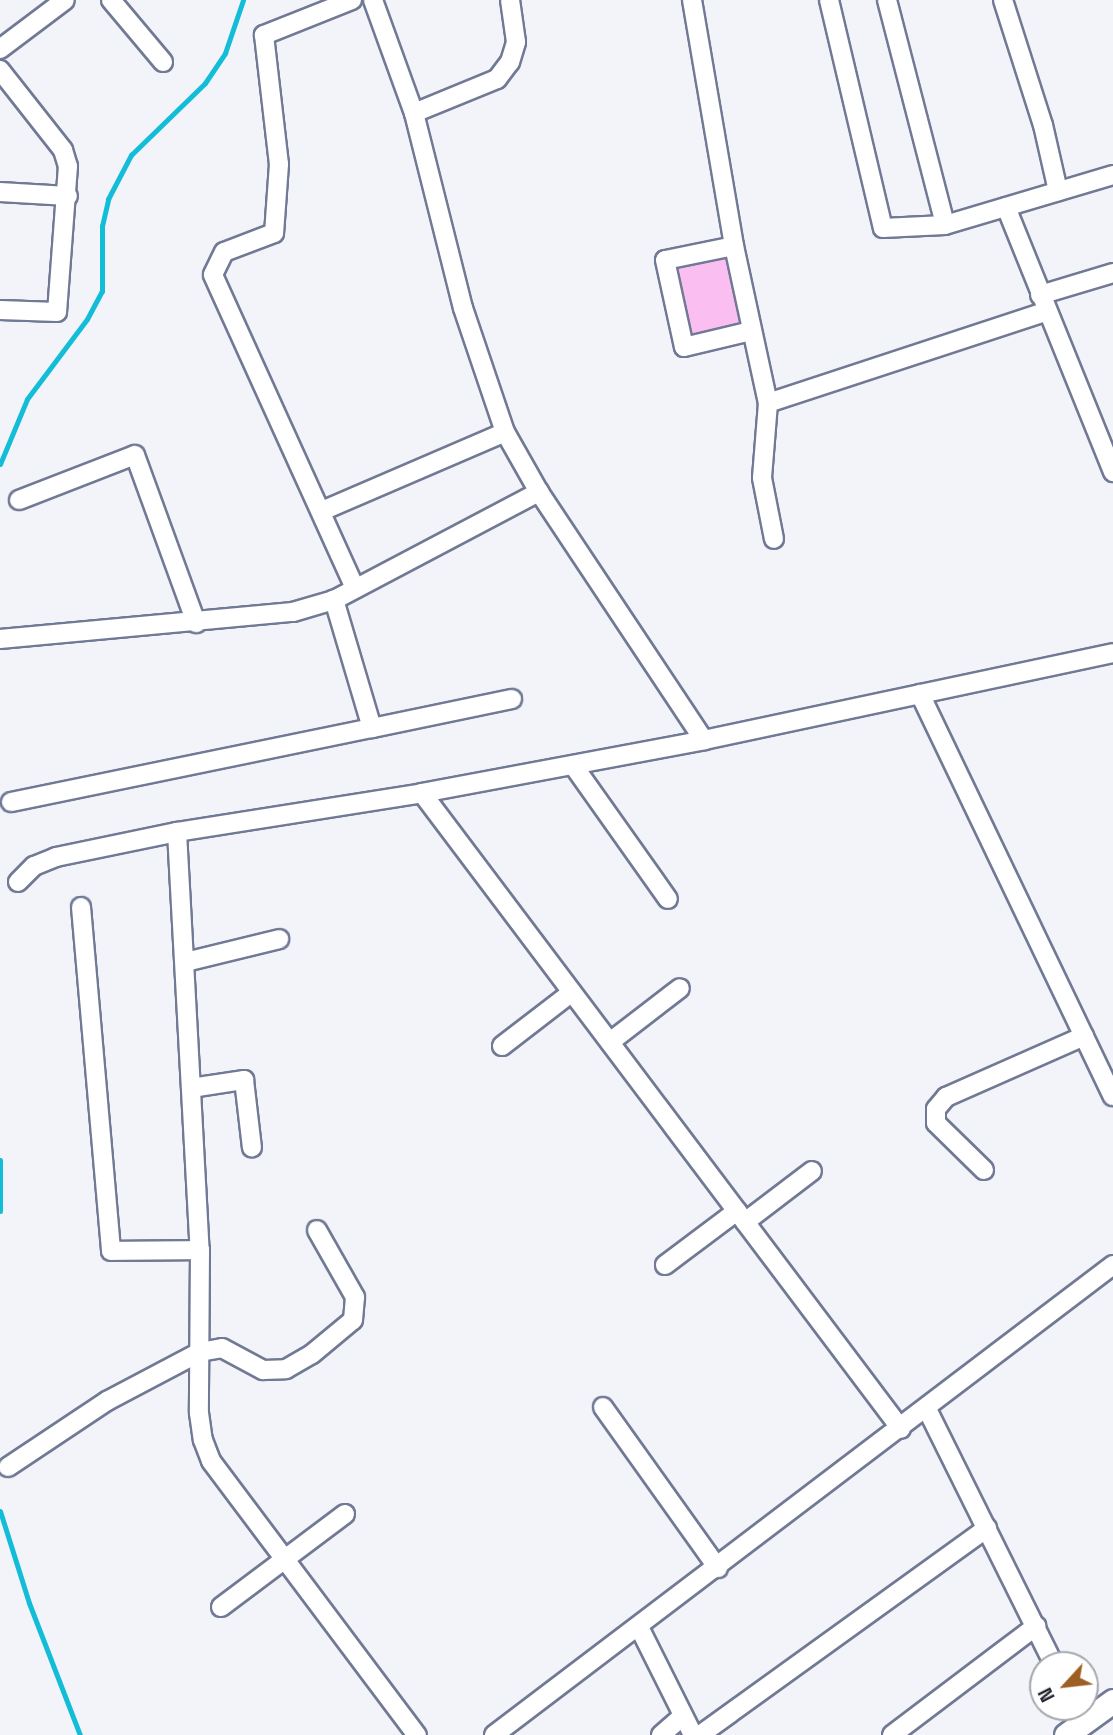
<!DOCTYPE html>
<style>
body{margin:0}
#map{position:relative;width:1113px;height:1735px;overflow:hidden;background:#f2f4fa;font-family:"Space Grotesk",sans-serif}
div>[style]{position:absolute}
.green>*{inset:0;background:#fabef1;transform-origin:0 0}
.stream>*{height:5px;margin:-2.5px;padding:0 2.5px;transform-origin:2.5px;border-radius:2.5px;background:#13bdd8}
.roads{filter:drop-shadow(2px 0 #717994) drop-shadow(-2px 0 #717994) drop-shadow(0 2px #717994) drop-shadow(0 -2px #717994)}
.minor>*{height:18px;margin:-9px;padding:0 9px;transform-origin:9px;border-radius:9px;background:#fff}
.major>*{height:23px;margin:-11.5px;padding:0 11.5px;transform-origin:11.5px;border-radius:11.5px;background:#fff}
span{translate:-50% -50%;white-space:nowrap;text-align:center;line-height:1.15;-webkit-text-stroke:7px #fff;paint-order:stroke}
.north{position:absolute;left:1029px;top:1651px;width:70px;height:70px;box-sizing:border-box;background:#fff;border:2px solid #a7a8ad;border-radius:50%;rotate:243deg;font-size:19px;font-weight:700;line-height:28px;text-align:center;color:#232631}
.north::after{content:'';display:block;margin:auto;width:24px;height:32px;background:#9d5f24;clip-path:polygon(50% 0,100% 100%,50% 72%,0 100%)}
</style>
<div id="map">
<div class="green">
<i style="left:729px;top:255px;width:71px;height:56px;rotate:80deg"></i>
</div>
<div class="stream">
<i style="left:0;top:464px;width:70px;rotate:-67.4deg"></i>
<i style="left:27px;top:399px;width:100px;rotate:-53.1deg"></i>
<i style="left:87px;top:319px;width:32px;rotate:-62deg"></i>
<i style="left:102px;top:291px;width:65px;rotate:-90deg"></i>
<i style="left:102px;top:226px;width:28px;rotate:-77deg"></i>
<i style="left:108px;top:199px;width:50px;rotate:-62.4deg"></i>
<i style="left:131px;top:155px;width:103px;rotate:-44.2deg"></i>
<i style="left:205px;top:83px;width:36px;rotate:-56deg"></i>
<i style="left:225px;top:53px;width:56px;rotate:-71.2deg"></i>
<i style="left:0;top:1160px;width:51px;rotate:90deg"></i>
<i style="left:0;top:1511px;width:96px;rotate:72.5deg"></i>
<i style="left:29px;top:1603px;width:142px;rotate:68.9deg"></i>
</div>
<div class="roads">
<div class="minor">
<i style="left:111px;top:0;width:81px;rotate:50deg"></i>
<i style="left:352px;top:0;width:95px;rotate:158.3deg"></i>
<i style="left:264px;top:35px;width:130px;rotate:83.4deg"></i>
<i style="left:279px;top:164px;width:69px;rotate:94.1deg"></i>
<i style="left:274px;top:233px;width:53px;rotate:159.2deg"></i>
<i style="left:224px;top:252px;width:25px;rotate:116deg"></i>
<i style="left:213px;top:275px;width:344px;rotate:65.6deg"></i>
<i style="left:373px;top:0;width:120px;rotate:70.1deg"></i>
<i style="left:414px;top:113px;width:201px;rotate:75.9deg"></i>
<i style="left:463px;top:308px;width:131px;rotate:71.3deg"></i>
<i style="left:505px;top:432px;width:69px;rotate:60.5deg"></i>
<i style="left:539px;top:492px;width:298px;rotate:56.4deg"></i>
<i style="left:692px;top:0;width:250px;rotate:80.3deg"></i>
<i style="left:734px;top:246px;width:161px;rotate:77.8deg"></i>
<i style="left:768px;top:403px;width:75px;rotate:94.6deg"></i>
<i style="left:762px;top:478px;width:62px;rotate:78.9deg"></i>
<i style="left:829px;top:0;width:234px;rotate:76.7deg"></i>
<i style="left:883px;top:228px;width:62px;rotate:-2.8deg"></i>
<i style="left:945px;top:225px;width:175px;rotate:-16.6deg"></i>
<i style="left:887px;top:0;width:232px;rotate:75.5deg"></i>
<i style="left:1003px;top:0;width:131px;rotate:72.3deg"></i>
<i style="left:1043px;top:125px;width:68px;rotate:77.2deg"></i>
<i style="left:0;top:49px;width:81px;rotate:-37deg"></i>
<i style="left:0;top:70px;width:102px;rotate:51.8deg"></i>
<i style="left:63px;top:150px;width:17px;rotate:73deg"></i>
<i style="left:68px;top:166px;width:146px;rotate:94.3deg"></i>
<i style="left:57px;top:312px;width:57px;rotate:-178deg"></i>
<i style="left:414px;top:113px;width:90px;rotate:-22.3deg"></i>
<i style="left:497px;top:79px;width:21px;rotate:-53deg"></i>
<i style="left:510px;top:62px;width:21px;rotate:-73deg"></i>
<i style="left:516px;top:42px;width:42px;rotate:-98.1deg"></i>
<i style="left:0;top:192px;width:68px;rotate:3.4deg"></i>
<i style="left:1006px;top:207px;width:286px;rotate:68deg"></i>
<i style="left:734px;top:246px;width:70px;rotate:168.5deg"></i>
<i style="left:665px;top:260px;width:89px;rotate:77.7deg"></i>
<i style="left:684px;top:347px;width:69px;rotate:-13.4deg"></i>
<i style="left:1040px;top:295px;width:76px;rotate:-16.8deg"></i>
<i style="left:768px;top:403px;width:294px;rotate:-18.2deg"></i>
<i style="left:19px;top:500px;width:124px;rotate:-21.2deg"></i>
<i style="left:135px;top:455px;width:179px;rotate:70deg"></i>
<i style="left:322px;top:511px;width:199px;rotate:-23.3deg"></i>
<i style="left:0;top:639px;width:294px;rotate:-5.3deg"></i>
<i style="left:293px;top:612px;width:43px;rotate:-16.3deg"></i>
<i style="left:334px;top:600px;width:232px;rotate:-27.8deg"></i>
<i style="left:920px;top:694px;width:446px;rotate:64.4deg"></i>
<i style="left:372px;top:728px;width:143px;rotate:-11.7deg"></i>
<i style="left:573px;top:765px;width:164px;rotate:54.7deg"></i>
<i style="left:422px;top:793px;width:796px;rotate:53.01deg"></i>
<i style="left:11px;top:802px;width:369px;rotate:-11.6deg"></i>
<i style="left:372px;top:728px;width:134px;rotate:-106.5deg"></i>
<i style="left:177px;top:832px;width:419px;rotate:86.9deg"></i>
<i style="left:200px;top:1250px;width:163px;rotate:90.4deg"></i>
<i style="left:199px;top:1413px;width:27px;rotate:82deg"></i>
<i style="left:203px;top:1440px;width:22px;rotate:69deg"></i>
<i style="left:211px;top:1461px;width:343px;rotate:53.1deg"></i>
<i style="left:18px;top:882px;width:23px;rotate:-45deg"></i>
<i style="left:34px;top:866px;width:24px;rotate:-22deg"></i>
<i style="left:56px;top:857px;width:124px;rotate:-11.7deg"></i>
<i style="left:177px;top:832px;width:248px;rotate:-9deg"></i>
<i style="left:422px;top:793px;width:287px;rotate:-10.6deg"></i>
<i style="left:704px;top:740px;width:418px;rotate:-12deg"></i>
<i style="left:81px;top:907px;width:345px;rotate:85deg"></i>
<i style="left:111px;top:1251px;width:89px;rotate:-0.6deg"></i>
<i style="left:185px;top:962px;width:97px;rotate:-13.7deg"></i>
<i style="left:610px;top:1042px;width:88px;rotate:-37.6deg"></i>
<i style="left:502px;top:1046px;width:88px;rotate:-37.6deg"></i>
<i style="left:191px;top:1088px;width:54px;rotate:-8.6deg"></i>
<i style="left:244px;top:1080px;width:68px;rotate:83.3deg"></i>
<i style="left:984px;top:1170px;width:67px;rotate:-135.6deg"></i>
<i style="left:936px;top:1123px;width:14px;rotate:-90deg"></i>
<i style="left:936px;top:1109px;width:16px;rotate:-50deg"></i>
<i style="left:946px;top:1097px;width:151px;rotate:-23.8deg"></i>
<i style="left:745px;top:1222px;width:84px;rotate:-37.3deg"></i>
<i style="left:665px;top:1265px;width:90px;rotate:-36.9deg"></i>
<i style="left:603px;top:1407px;width:198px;rotate:54.5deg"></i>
<i style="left:927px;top:1409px;width:286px;rotate:63.6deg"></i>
<i style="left:8px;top:1467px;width:119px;rotate:-33.7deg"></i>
<i style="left:107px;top:1401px;width:105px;rotate:-27.8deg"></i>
<i style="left:200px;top:1352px;width:22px;rotate:-10deg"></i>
<i style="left:222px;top:1348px;width:47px;rotate:28.2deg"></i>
<i style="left:263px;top:1370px;width:23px;rotate:-2deg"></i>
<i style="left:286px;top:1369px;width:30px;rotate:-30deg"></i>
<i style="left:312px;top:1354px;width:53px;rotate:-39.7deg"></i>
<i style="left:353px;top:1320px;width:23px;rotate:-85deg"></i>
<i style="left:355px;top:1297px;width:77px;rotate:-119.6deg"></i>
<i style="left:221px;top:1607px;width:155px;rotate:-36.9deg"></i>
<i style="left:639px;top:1627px;width:121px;rotate:63.4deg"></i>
<i style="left:494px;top:1735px;width:777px;rotate:-37.21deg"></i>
<i style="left:661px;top:1735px;width:28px;rotate:-41deg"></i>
<i style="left:700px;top:1735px;width:354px;rotate:-35.8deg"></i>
<i style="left:892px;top:1735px;width:181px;rotate:-37.1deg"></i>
</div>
<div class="major">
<i style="left:1066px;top:1735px;width:58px;rotate:-35.9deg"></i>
</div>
</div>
<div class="north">N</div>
</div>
